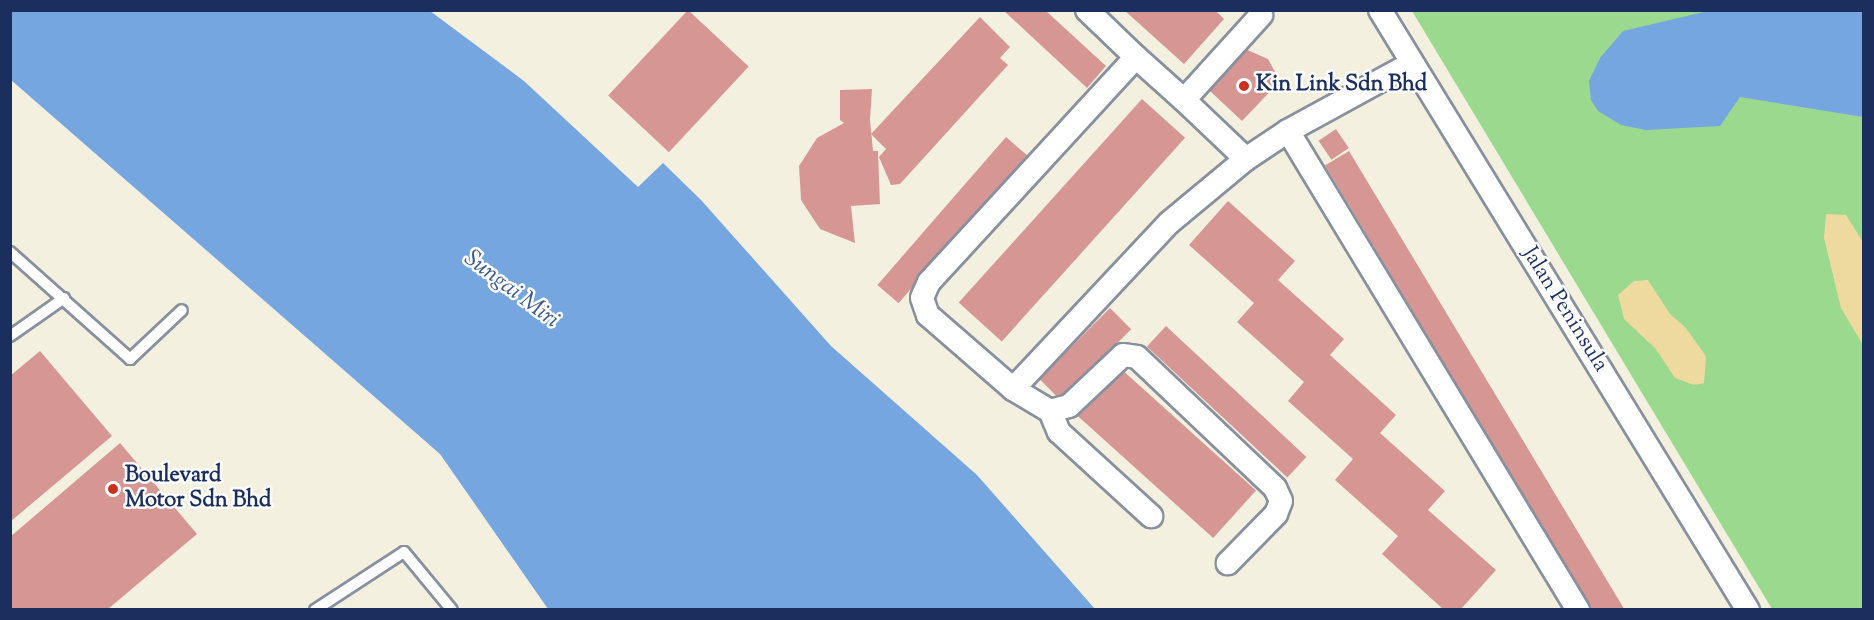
<!DOCTYPE html>
<style>
body{margin:0}
#map{position:relative;width:1874px;height:620px;overflow:hidden;background:#f4f0df;font-family:"Sorts Mill Goudy",serif}
div>[style]{position:absolute}
.green>*{inset:0;background:#9bd98f}
.sand>*{inset:0;background:#eeda9e}
.water>*{inset:0;background:#76a6e0}
.building>*{inset:0;background:#d59694;transform-origin:0 0}
.roads{filter:drop-shadow(2px 0 #88909e) drop-shadow(-2px 0 #88909e) drop-shadow(0 2px #88909e) drop-shadow(0 -2px #88909e)}
.service>*{height:10px;margin:-5px;padding:0 5px;transform-origin:5px;border-radius:5px;background:#fff}
.minor>*{height:22px;margin:-11px;padding:0 11px;transform-origin:11px;border-radius:11px;background:#fff}
.dots>*{width:16px;height:16px;translate:-50% -50%;box-sizing:border-box;border:3px solid #fff;border-radius:50%}
span{translate:-50% -50%;white-space:nowrap;text-align:center;line-height:1.15;-webkit-text-stroke:5px #fff;paint-order:stroke}
.poi-label{font-size:22px;color:#1b2f5e;font-weight:700}
.left{translate:0 -50%;text-align:left}
.street-label{font-size:22px;color:#1b2f5e}
.water-label{font-size:24px;color:#3b598c;font-style:italic}
.frame{position:absolute;inset:0;border:12px solid #1b2f5e;pointer-events:none}
</style>
<div id="map">
<div class="green">
<i style="clip-path:polygon(1412px 11px,1863px 11px,1863px 609px,1772px 609px)"></i>
</div>
<div class="sand">
<i style="clip-path:polygon(1826px 214px,1846px 215px,1863px 242px,1863px 345px,1841px 308px,1824px 238px)"></i>
<i style="clip-path:polygon(1648px 280px,1670px 314px,1685px 327px,1706px 356px,1704px 383px,1694px 385px,1675px 378px,1656px 349px,1624px 319px,1618px 295px,1634px 281px)"></i>
</div>
<div class="water">
<i style="clip-path:polygon(11px 10px,430px 11px,524px 81px,638px 187px,663px 163px,701px 200px,831px 346px,977px 475px,1095px 609px,548px 609px,440px 454px,11px 80px)"></i>
<i style="clip-path:polygon(1708px 11px,1863px 11px,1863px 117px,1740px 97px,1720px 126px,1646px 130px,1621px 125px,1598px 111px,1591px 100px,1589px 81px,1600px 58px,1623px 31px)"></i>
</div>
<div class="building">
<i style="left:688px;top:10px;width:83px;height:117px;rotate:43deg"></i>
<i style="clip-path:polygon(1003px 10px,1045px 10px,1106px 66px,1087px 88px)"></i>
<i style="clip-path:polygon(1124px 10px,1215px 10px,1224px 19px,1184px 64px)"></i>
<i style="clip-path:polygon(980px 17px,1010px 47px,1000px 58px,1008px 65px,900px 184px,891px 185px,879px 157px,886px 149px,871px 134px)"></i>
<i style="clip-path:polygon(1245px 49px,1268px 59px,1280px 81px,1242px 121px,1209px 90px)"></i>
<i style="clip-path:polygon(872px 89px,870px 120px,873px 151px,878px 151px,880px 204px,851px 206px,855px 243px,820px 229px,801px 200px,799px 166px,817px 138px,844px 123px,840px 120px,840px 90px)"></i>
<i style="left:1142px;top:99px;width:58px;height:274px;rotate:42deg"></i>
<i style="left:1336px;top:129px;width:23px;height:21px;rotate:56deg"></i>
<i style="left:1006px;top:137px;width:28px;height:196px;rotate:41deg"></i>
<i style="left:1349px;top:151px;width:534px;height:28px;rotate:59deg"></i>
<i style="clip-path:polygon(1228px 201px,1295px 261px,1278px 280px,1344px 339px,1330px 355px,1396px 415px,1380px 433px,1445px 491px,1428px 510px,1496px 570px,1461px 609px,1443px 609px,1382px 554px,1398px 536px,1335px 480px,1353px 459px,1288px 401px,1304px 382px,1237px 322px,1254px 303px,1189px 245px)"></i>
<i style="left:1110px;top:308px;width:30px;height:100px;rotate:45deg"></i>
<i style="left:1166px;top:326px;width:192px;height:28px;rotate:43deg"></i>
<i style="clip-path:polygon(40px 351px,112px 436px,10px 522px,10px 376px)"></i>
<i style="left:1120px;top:368px;width:183px;height:64px;rotate:42deg"></i>
<i style="clip-path:polygon(120px 443px,197px 534px,108px 609px,10px 609px,10px 537px)"></i>
</div>
<div class="roads">
<div class="service">
<i style="left:10px;top:252px;width:161px;rotate:41.7deg"></i>
<i style="left:130px;top:359px;width:71px;rotate:-43.3deg"></i>
<i style="left:10px;top:336px;width:66px;rotate:-35.1deg"></i>
<i style="left:315px;top:610px;width:106px;rotate:-33.1deg"></i>
<i style="left:404px;top:552px;width:75px;rotate:50.4deg"></i>
</div>
<div class="minor">
<i style="left:1087px;top:10px;width:68px;rotate:43.8deg"></i>
<i style="left:1136px;top:57px;width:306px;rotate:132.6deg"></i>
<i style="left:929px;top:282px;width:17px;rotate:114deg"></i>
<i style="left:922px;top:298px;width:18px;rotate:71deg"></i>
<i style="left:928px;top:315px;width:113px;rotate:41deg"></i>
<i style="left:1013px;top:389px;width:229px;rotate:-46.8deg"></i>
<i style="left:1170px;top:222px;width:99px;rotate:-39.7deg"></i>
<i style="left:1246px;top:159px;width:50px;rotate:-33.7deg"></i>
<i style="left:1288px;top:131px;width:141px;rotate:-28.7deg"></i>
<i style="left:1380px;top:10px;width:704px;rotate:58.48deg"></i>
<i style="left:1136px;top:57px;width:64px;rotate:41.9deg"></i>
<i style="left:1288px;top:131px;width:560px;rotate:58.81deg"></i>
<i style="left:1246px;top:159px;width:86px;rotate:-136.4deg"></i>
<i style="left:1184px;top:100px;width:115px;rotate:-47.8deg"></i>
<i style="left:1013px;top:389px;width:43px;rotate:30.7deg"></i>
<i style="left:1050px;top:411px;width:20px;rotate:-15deg"></i>
<i style="left:1069px;top:406px;width:74px;rotate:-43.4deg"></i>
<i style="left:1123px;top:355px;width:14px;rotate:8deg"></i>
<i style="left:1137px;top:357px;width:190px;rotate:43.5deg"></i>
<i style="left:1275px;top:488px;width:14px;rotate:65deg"></i>
<i style="left:1281px;top:501px;width:14px;rotate:111deg"></i>
<i style="left:1276px;top:514px;width:69px;rotate:134.4deg"></i>
<i style="left:1050px;top:411px;width:23px;rotate:67deg"></i>
<i style="left:1059px;top:432px;width:125px;rotate:42.4deg"></i>
</div>
</div>
<div class="dots">
<i style="left:1244px;top:86px;background:#c8321e"></i>
<i style="left:113px;top:489px;background:#c8321e"></i>
</div>
<div class="poi-label">
<span class="left" style="left:1256px;top:86px">Kin Link Sdn Bhd</span>
<span class="left" style="left:125px;top:489px">Boulevard<br>Motor Sdn Bhd</span>
</div>
<div class="street-label">
<span style="left:1564px;top:310px;rotate:58deg">Jalan Peninsula</span>
</div>
<div class="water-label">
<span style="left:511px;top:290px;rotate:37deg">Sungai Miri</span>
</div>
<div class="frame"></div>
</div>
